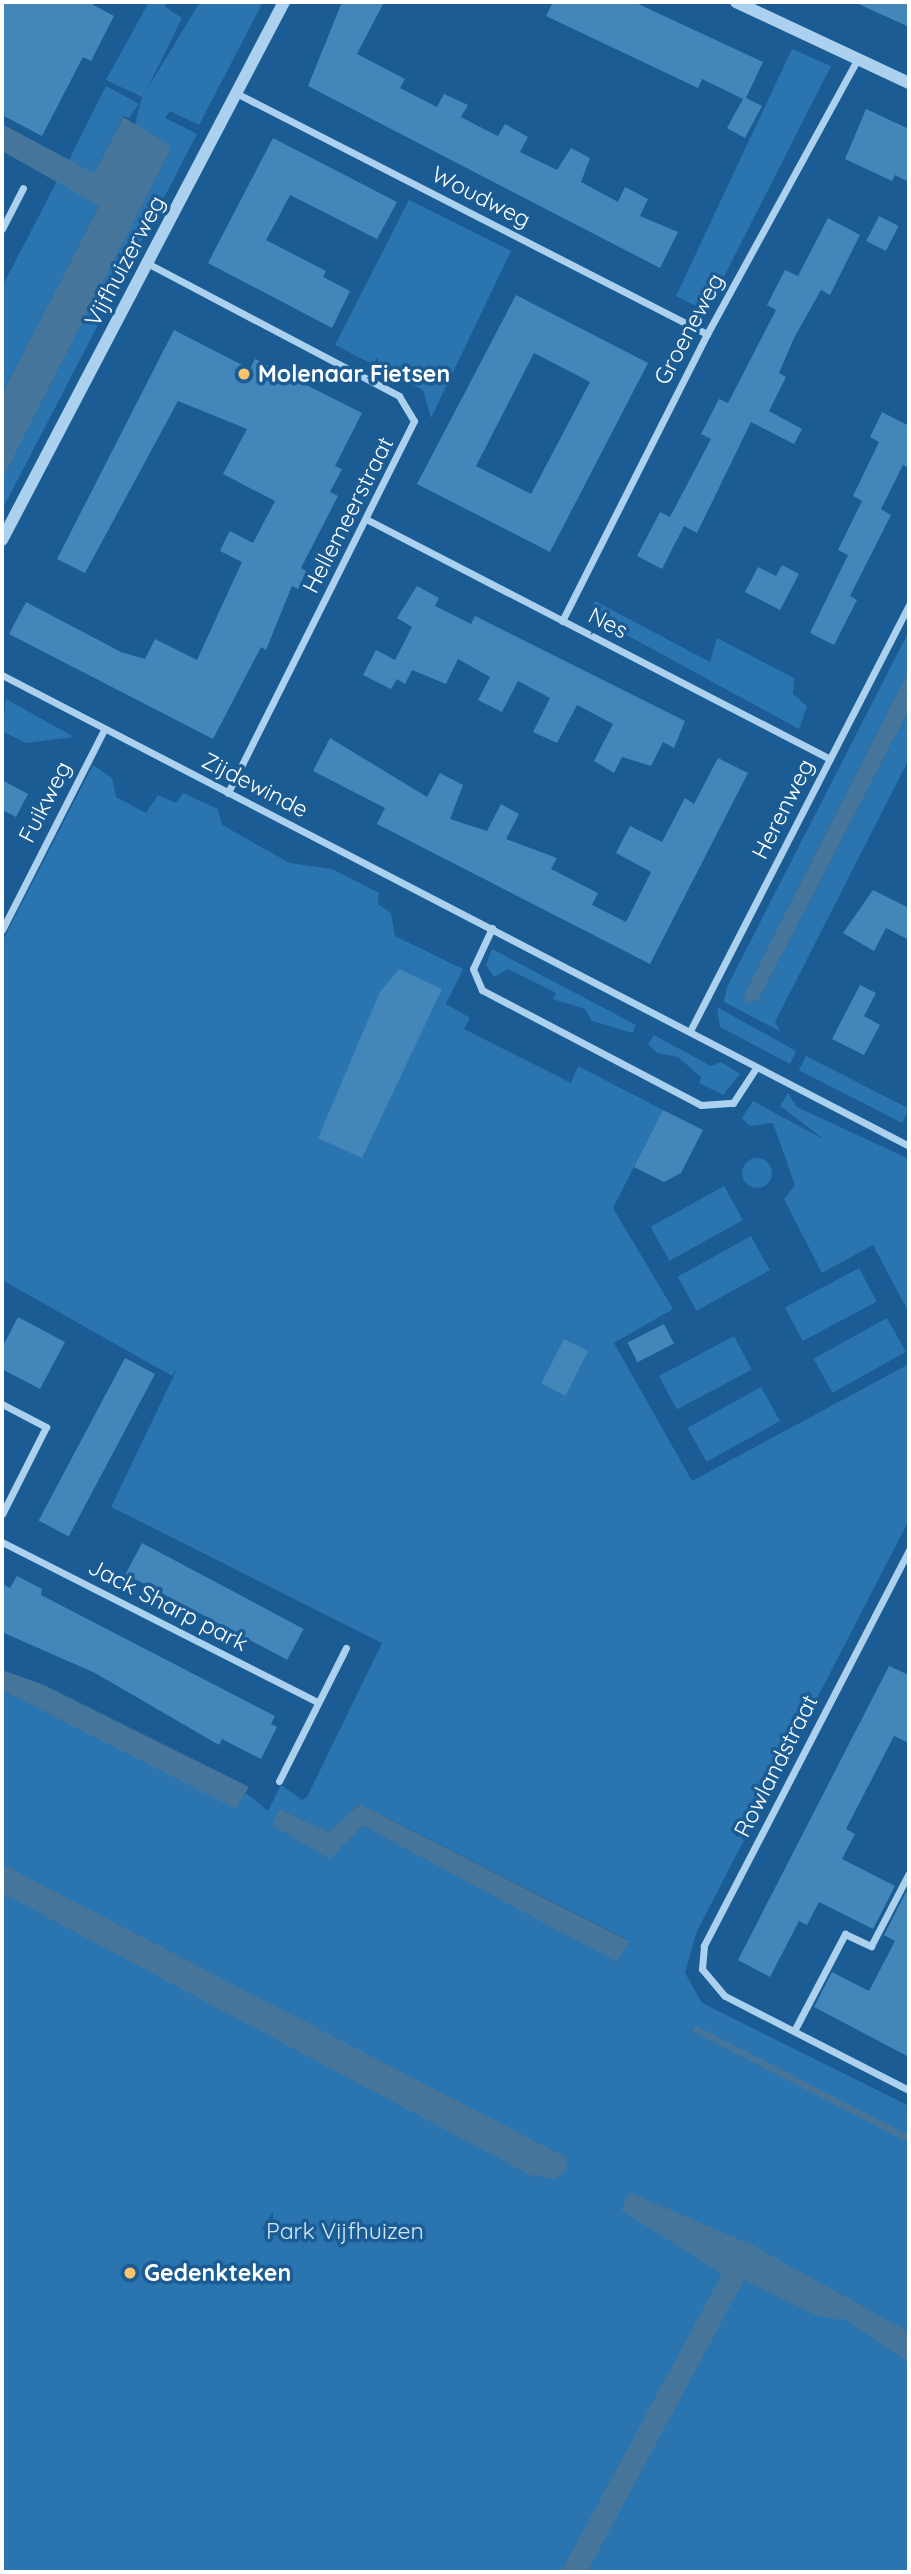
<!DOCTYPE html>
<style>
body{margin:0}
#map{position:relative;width:911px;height:2574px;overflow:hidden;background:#1a5c93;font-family:Quicksand,sans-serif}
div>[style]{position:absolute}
.green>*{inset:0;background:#2a75af;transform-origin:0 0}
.round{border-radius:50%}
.water>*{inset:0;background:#46759c}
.stream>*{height:7px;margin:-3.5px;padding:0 3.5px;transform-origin:3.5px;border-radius:3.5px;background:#46759c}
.building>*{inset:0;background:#4386ba;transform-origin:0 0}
.minor>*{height:7px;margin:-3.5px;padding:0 3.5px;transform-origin:3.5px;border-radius:3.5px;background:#abd1ef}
.tertiary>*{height:12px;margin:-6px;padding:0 6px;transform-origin:6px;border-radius:6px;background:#abd1ef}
.dots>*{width:19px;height:19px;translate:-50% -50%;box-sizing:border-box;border:4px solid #1a5c93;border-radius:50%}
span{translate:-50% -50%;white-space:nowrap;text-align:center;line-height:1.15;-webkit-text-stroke:7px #1a5c93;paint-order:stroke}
.street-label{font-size:23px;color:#fff}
.poi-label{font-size:23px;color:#fff;font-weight:700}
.left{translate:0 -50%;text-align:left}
.park-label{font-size:23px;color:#d1e9fb}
.frame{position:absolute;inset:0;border:4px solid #fff;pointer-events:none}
</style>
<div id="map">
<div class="green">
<i style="clip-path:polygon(149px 2px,167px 2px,165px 7px,182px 18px,146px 91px,200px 2px,263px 2px,199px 125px,170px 111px,165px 118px,197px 134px,2px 510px,2px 480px,170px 151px,135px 124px,142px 97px,106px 80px)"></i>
<i style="clip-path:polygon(792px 49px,831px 66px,712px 300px,698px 307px,676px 296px)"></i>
<i style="clip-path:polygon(106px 86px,139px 104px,129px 118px,123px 116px,94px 173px,69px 160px)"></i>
<i style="clip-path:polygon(57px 181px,99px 206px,2px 394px,2px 287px)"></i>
<i style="clip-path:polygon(409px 200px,511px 251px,431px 418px,423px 390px,335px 345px)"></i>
<i style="clip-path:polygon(595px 601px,710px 662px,717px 638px,794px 678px,793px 694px,807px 706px,799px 729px,590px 615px)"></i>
<i style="clip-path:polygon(909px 631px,909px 670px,744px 994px,746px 1002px,758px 1001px,909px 710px,909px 759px,775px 1022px,780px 1031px,724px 1002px,727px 987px)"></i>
<i style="clip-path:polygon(6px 699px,74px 737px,26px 743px,2px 731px)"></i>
<i style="clip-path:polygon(evenodd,93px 765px,112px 778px,116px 797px,146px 813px,158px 795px,176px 803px,183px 793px,218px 809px,222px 825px,290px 863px,332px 869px,379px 893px,378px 904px,391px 913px,395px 936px,463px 969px,446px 1004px,470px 1018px,464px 1029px,571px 1083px,578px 1066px,663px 1110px,613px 1208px,673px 1309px,614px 1343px,692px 1481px,909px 1364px,909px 1520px,696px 1933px,685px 1973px,702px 2003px,909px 2106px,909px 2572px,2px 2572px,2px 1679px,242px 1798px,246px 1793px,268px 1811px,281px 1785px,302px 1800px,307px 1797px,382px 1643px,111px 1507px,178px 1367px,172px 1376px,2px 1280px,2px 942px,93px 765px,360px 1804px,628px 1940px,618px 1961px,363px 1826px,341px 1848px,280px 1809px,328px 1832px,360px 1804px)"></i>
<i style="clip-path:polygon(492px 949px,636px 1025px,633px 1033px,592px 1021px,585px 1009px,553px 999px,556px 993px,508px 969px,494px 977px,486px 965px)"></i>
<i style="clip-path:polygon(717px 1007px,796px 1051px,790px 1064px,720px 1027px)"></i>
<i style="clip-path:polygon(654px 1035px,711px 1066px,721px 1062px,740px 1074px,723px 1095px,699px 1083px,701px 1077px,678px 1057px,657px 1053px,648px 1044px)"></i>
<i style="left:806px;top:1056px;width:116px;height:16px;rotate:27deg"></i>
<i style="clip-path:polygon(788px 1093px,797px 1107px,909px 1159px,909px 1313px,873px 1245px,822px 1273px,784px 1199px,795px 1185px,773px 1123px,750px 1126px,742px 1118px,753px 1101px,825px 1140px,780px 1106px)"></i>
<i class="round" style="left:742px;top:1158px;width:30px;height:30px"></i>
<i style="left:724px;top:1186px;width:39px;height:84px;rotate:61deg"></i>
<i style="left:751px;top:1236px;width:39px;height:84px;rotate:61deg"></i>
<i style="left:859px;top:1268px;width:38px;height:84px;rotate:62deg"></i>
<i style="left:887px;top:1318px;width:39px;height:84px;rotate:61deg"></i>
<i style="left:734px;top:1336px;width:38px;height:85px;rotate:62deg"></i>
<i style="left:761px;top:1387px;width:39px;height:84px;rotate:61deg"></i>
</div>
<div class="water">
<i style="clip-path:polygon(123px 117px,170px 145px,170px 151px,2px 480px,2px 394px,99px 206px,2px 151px,2px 124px,94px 173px)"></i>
<i style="clip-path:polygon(909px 670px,909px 710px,758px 1001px,745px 1002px,744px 994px)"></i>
<i style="clip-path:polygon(2px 1670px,44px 1685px,249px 1787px,236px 1809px,2px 1690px)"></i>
<i style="clip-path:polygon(360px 1804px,629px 1941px,617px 1962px,363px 1826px,330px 1859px,272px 1825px,280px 1809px,328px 1832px)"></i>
<i style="clip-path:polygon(2px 1864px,567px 2158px,566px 2171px,555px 2179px,530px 2175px,2px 1893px)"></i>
<i style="clip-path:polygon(629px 2192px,752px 2245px,909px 2332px,909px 2363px,848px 2321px,818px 2316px,744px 2280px,587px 2572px,561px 2572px,722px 2274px,621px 2210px)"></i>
</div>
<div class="stream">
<i style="left:696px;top:2029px;width:240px;rotate:27.3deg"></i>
</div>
<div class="building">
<i style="clip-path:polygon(2px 2px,88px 2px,114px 16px,91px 61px,83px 57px,42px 136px,2px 115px)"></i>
<i style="clip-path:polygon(342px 2px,384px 2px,357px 54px,405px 79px,400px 88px,437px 107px,444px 94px,468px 105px,461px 117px,480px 127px,498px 136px,505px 124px,528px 137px,520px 152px,557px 170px,571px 148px,590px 158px,581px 182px,618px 202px,625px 187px,648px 199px,640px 216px,678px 232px,660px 268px,308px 86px)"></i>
<i style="clip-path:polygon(553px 2px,634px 2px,763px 62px,746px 98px,762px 106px,745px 138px,727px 128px,743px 99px,702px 79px,698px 88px,546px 16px)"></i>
<i style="clip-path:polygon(854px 2px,909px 2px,909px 27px)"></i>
<i style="clip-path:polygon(866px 109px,909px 129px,909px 182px,895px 175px,892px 181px,845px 159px)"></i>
<i style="clip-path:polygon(273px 138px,397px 202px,377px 239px,290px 195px,277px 220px,266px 240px,326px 271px,323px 277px,350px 291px,332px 328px,208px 263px)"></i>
<i style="left:879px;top:216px;width:22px;height:28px;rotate:27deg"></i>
<i style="clip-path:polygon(828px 218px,860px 235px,830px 295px,821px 290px,794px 338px,779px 373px,786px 377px,769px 411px,802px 429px,794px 444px,751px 422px,697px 533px,684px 526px,662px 569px,637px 556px,660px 512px,670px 517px,711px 439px,701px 434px,719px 399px,728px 403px,776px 310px,767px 305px,785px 270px,798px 276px)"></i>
<i style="clip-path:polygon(evenodd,516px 295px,648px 363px,550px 552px,417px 484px,516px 295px,534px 353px,590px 382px,531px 494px,476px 466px,534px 353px)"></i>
<i style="clip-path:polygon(174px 330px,250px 369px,255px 359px,362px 413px,335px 466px,342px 469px,330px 492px,338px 496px,301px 568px,306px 571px,298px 589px,292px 586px,266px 650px,261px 647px,213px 739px,9px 634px,26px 602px,121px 652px,145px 659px,155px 639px,197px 660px,242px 562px,220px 551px,225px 540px,230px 531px,253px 543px,275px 501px,223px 474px,247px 429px,178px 401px,85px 573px,57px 559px)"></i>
<i style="clip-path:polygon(882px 412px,909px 426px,909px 468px,903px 465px,881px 509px,891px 515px,850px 596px,857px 600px,834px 645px,810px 633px,848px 555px,838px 550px,862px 501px,853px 496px,879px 442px,870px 437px)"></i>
<i style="clip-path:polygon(782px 565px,799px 574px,780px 610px,745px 592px,758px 567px,776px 576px)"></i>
<i style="clip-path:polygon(417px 586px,439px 598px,435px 606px,471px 624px,475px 616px,685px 721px,674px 748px,663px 742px,651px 766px,622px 757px,614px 773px,594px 761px,613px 724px,577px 705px,557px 743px,533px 732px,550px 698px,518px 681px,502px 712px,478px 700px,490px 677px,458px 659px,446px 684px,412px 670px,405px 684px,397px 679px,391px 689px,363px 675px,376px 650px,395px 660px,412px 627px,397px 618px)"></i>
<i style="clip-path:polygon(330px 738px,427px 797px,440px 773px,463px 785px,450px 819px,487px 831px,501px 804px,519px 814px,506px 839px,557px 858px,551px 869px,598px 893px,592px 905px,626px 922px,651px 872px,616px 853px,630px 826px,662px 842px,685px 798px,694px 804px,718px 758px,748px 773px,650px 964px,377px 824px,385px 808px,313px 771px)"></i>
<i style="clip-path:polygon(2px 780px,28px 794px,16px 817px,2px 810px)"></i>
<i style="clip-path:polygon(873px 890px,909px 908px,909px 940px,886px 928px,874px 951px,843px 933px)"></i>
<i style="clip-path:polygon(399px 969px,442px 989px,362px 1158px,318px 1138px,380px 992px)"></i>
<i style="clip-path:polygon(860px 985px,876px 993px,864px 1016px,880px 1025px,864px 1055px,832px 1039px)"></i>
<i style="clip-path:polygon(663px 1110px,703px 1130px,681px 1173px,664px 1182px,634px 1167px)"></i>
<i style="clip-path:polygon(18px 1317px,65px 1342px,40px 1389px,2px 1369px,2px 1348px)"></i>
<i style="left:664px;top:1324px;width:22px;height:41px;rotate:63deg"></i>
<i style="left:564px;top:1339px;width:27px;height:50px;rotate:27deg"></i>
<i style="left:125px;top:1358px;width:34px;height:184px;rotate:28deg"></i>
<i style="left:142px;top:1543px;width:183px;height:35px;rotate:28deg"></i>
<i style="clip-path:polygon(17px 1576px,42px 1589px,41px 1595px,275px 1716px,271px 1724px,277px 1727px,261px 1759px,222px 1739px,219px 1745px,95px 1673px,2px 1632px,2px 1584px,10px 1588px)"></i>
<i style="clip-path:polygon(889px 1666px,909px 1675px,909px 1743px,894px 1736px,846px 1829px,855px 1834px,842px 1859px,895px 1886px,873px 1929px,819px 1902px,807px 1925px,799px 1921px,770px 1977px,738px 1960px)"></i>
<i style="clip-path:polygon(906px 1892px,909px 1893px,909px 2057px,814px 2007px,832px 1972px,869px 1991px,895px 1941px,884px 1935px)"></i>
</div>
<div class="minor">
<i style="left:238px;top:94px;width:527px;rotate:27.1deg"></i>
<i style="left:2px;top:229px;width:46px;rotate:-62.9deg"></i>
<i style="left:147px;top:263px;width:285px;rotate:27.8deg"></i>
<i style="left:399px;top:396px;width:29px;rotate:59deg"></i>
<i style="left:414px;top:421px;width:416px;rotate:116.6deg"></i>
<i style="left:368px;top:520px;width:520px;rotate:27.35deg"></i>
<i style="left:562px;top:621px;width:322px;rotate:-63.2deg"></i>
<i style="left:707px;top:334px;width:312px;rotate:-61.3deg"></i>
<i style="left:2px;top:675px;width:1022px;rotate:27.44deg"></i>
<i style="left:492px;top:928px;width:45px;rotate:114.9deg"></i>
<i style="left:473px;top:969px;width:23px;rotate:67deg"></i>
<i style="left:482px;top:990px;width:247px;rotate:27.7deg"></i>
<i style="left:701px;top:1105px;width:32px;rotate:-4deg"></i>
<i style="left:733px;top:1103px;width:42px;rotate:-56.7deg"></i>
<i style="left:2px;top:930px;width:225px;rotate:-63deg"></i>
<i style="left:690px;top:1031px;width:480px;rotate:-62.8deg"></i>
<i style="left:2px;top:1404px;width:50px;rotate:27.6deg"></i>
<i style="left:46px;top:1427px;width:97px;rotate:116.8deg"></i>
<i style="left:2px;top:1542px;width:354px;rotate:26.9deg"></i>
<i style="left:909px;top:1550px;width:446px;rotate:117.4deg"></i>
<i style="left:704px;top:1946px;width:23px;rotate:95deg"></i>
<i style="left:702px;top:1969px;width:35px;rotate:50deg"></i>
<i style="left:725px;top:1996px;width:207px;rotate:27.1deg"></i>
<i style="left:279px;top:1781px;width:149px;rotate:-63.3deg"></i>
<i style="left:794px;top:2031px;width:110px;rotate:-62.3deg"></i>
<i style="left:845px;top:1934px;width:29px;rotate:25deg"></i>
<i style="left:871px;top:1946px;width:82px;rotate:-62.5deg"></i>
</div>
<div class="tertiary">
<i style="left:736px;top:2px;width:191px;rotate:25.1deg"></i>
<i style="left:2px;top:540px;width:607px;rotate:-62.34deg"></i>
</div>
<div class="dots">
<i style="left:244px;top:374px;background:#ffc369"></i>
<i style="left:130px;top:2273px;background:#ffc369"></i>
</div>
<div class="street-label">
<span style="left:481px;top:197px;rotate:27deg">Woudweg</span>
<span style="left:125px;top:261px;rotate:-62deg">Vijfhuizerweg</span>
<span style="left:689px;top:329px;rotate:-62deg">Groeneweg</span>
<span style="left:348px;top:515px;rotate:-63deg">Hellemeerstraat</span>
<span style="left:608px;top:623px;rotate:27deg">Nes</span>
<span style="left:255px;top:785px;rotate:27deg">Zijdewinde</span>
<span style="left:45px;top:802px;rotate:-63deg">Fuikweg</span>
<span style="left:783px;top:809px;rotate:-63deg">Herenweg</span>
<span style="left:168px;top:1605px;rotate:27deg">Jack Sharp park</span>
<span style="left:776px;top:1766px;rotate:-63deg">Rowlandstraat</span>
</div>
<div class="poi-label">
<span class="left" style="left:258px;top:374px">Molenaar Fietsen</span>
<span class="left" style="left:144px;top:2273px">Gedenkteken</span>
</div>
<div class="park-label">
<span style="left:345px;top:2231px">Park Vijfhuizen</span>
</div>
<div class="frame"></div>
</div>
